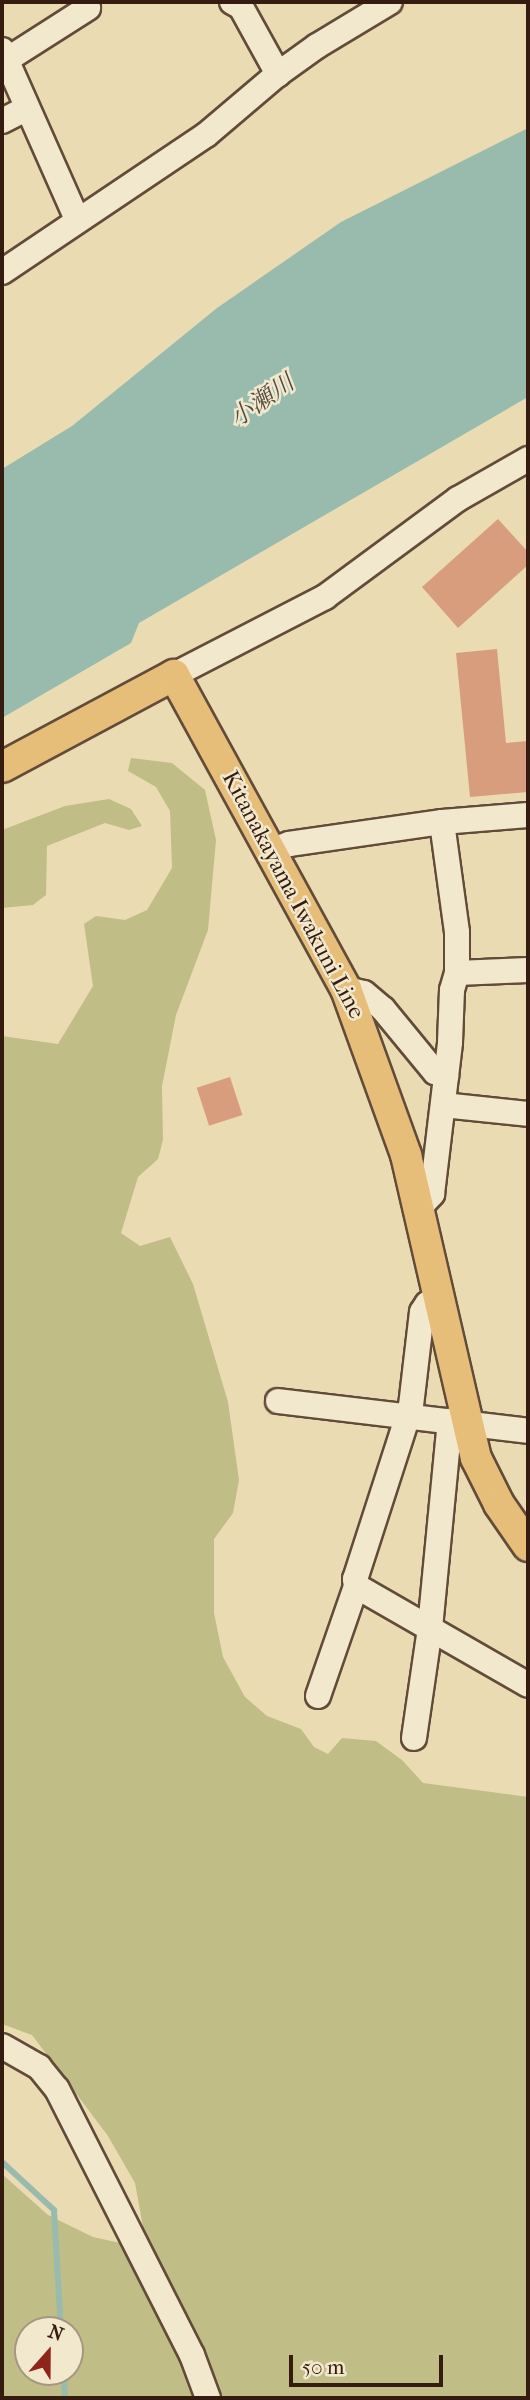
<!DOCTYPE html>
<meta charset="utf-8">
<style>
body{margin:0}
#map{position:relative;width:530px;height:2400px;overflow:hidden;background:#ebdbb3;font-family:"IM FELL French Canon","Noto Serif JP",serif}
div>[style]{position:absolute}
.green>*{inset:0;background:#c0bd87}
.water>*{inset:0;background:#98bbad}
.stream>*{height:6px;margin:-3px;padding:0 3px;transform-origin:3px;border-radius:3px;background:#98bbad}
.building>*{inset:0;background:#d89d7d;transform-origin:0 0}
.roads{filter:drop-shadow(2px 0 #624b39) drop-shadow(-2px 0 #624b39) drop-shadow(0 2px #624b39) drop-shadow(0 -2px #624b39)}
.minor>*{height:24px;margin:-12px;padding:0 12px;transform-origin:12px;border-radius:12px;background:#f2e8ce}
.major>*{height:30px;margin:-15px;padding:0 15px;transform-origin:15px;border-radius:15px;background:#e6be7a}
span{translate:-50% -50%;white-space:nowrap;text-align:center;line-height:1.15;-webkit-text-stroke:5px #f2e8ce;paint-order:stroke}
.street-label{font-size:23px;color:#351b10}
.water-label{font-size:24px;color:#534b3f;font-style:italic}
.frame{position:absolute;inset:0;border:4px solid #351b10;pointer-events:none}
.north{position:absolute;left:14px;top:2316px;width:70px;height:70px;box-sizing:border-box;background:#f2e8ce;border:2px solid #a69682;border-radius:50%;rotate:21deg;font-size:19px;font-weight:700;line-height:28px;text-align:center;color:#351b10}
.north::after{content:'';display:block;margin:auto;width:24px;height:32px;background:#8f2418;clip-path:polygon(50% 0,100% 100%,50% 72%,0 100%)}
.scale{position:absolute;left:289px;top:2355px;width:154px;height:32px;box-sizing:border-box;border:4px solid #351b10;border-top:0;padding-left:9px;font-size:21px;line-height:24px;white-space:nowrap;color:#351b10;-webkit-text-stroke:5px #f2e8ce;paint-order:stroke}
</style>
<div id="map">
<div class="green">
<i style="clip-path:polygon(evenodd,131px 758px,172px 763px,205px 790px,216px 840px,208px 930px,176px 1015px,162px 1086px,163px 1140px,158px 1159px,138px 1177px,121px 1233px,140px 1246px,170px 1237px,193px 1284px,228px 1402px,239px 1480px,233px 1513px,214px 1539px,214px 1613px,223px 1657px,245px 1697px,267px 1716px,301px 1729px,314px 1747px,328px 1754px,342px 1738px,376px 1741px,402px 1760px,423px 1783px,528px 1797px,528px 2398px,2px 2398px,2px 2174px,48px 2215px,93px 2237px,147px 2249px,135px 2183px,108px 2136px,32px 2035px,2px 2024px,2px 1036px,58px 1044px,93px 986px,84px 924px,96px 916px,125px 920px,147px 910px,172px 868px,170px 811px,156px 787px,128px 771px,131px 758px,28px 2330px,70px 2330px,70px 2372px,28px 2372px,28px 2330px)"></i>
<i style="clip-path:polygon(109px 799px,131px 809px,142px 826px,129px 830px,105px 823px,47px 846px,46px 895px,33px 905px,2px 908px,2px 830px,65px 806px)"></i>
</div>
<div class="water">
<i style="clip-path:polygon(528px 128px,528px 397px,139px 623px,131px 643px,2px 718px,2px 469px,72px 426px,217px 308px,341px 222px)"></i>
</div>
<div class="stream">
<i style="left:2px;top:2162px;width:71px;rotate:42.7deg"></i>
<i style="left:54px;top:2210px;width:120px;rotate:86.7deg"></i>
<i style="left:64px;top:2372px;width:26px;rotate:88deg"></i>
</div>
<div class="building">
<i style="clip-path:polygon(498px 519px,528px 552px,528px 565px,458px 628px,422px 587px)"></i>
<i style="clip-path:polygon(497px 649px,506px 743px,528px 741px,528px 792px,470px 797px,456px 653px)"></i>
<i style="left:230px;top:1077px;width:40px;height:35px;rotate:72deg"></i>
</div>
<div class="roads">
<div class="minor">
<i style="left:232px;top:2px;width:10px;rotate:29deg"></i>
<i style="left:241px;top:7px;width:77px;rotate:61.1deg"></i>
<i style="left:2px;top:50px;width:185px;rotate:66.1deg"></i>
<i style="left:8px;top:59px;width:95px;rotate:-32.5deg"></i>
<i style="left:2px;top:121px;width:27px;rotate:-27deg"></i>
<i style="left:2px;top:272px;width:246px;rotate:-33.9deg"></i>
<i style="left:206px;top:135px;width:94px;rotate:-40.3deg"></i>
<i style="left:278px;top:74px;width:48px;rotate:-35.7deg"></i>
<i style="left:317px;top:46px;width:85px;rotate:-31.1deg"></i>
<i style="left:174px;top:675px;width:170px;rotate:-27.3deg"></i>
<i style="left:325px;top:597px;width:165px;rotate:-36.4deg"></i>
<i style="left:458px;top:499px;width:81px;rotate:-29.7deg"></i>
<i style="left:272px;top:850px;width:18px;rotate:-19deg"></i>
<i style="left:289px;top:844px;width:155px;rotate:-8.2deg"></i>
<i style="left:442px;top:822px;width:86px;rotate:-4.7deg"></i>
<i style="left:457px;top:973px;width:71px;rotate:-2.4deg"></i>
<i style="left:346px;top:989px;width:18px;rotate:13deg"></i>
<i style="left:364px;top:993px;width:25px;rotate:40deg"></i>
<i style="left:383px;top:1009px;width:82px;rotate:50.5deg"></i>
<i style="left:435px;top:1072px;width:12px;rotate:20deg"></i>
<i style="left:443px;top:1105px;width:85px;rotate:6deg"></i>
<i style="left:420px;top:1207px;width:18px;rotate:-47deg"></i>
<i style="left:432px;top:1194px;width:153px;rotate:-83.2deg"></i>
<i style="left:450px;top:1042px;width:52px;rotate:-87.8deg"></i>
<i style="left:452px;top:990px;width:18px;rotate:-74deg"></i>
<i style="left:457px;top:973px;width:41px;rotate:-90deg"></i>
<i style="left:457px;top:932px;width:111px;rotate:-97.8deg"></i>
<i style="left:439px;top:1298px;width:13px;rotate:153deg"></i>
<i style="left:427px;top:1304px;width:9px;rotate:122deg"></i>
<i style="left:422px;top:1312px;width:95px;rotate:96.7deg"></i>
<i style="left:411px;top:1406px;width:182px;rotate:107.9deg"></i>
<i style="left:355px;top:1579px;width:7px;rotate:82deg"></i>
<i style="left:356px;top:1586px;width:198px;rotate:29.9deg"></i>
<i style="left:278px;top:1401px;width:252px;rotate:6.8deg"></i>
<i style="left:318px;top:1696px;width:116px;rotate:-70.9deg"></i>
<i style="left:414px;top:1738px;width:111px;rotate:-81.7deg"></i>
<i style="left:430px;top:1628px;width:208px;rotate:-84.5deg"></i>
<i style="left:2px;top:2046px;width:43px;rotate:29.6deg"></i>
<i style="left:39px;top:2067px;width:28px;rotate:51deg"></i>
<i style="left:57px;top:2089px;width:298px;rotate:63.1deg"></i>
<i style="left:192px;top:2355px;width:46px;rotate:69.6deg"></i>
</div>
<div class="major">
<i style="left:2px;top:767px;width:195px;rotate:-28.1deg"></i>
<i style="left:174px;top:675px;width:358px;rotate:61.3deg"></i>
<i style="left:346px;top:989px;width:177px;rotate:70.1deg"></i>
<i style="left:406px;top:1155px;width:311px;rotate:77deg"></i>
<i style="left:476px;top:1458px;width:51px;rotate:63.4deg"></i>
<i style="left:499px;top:1504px;width:51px;rotate:55.4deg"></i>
</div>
</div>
<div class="street-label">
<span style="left:293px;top:895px;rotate:62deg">Kitanakayama Iwakuni Line</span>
</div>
<div class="water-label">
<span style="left:262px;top:401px;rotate:-35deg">小瀬川</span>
</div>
<div class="frame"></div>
<div class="north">N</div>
<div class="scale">50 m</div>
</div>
